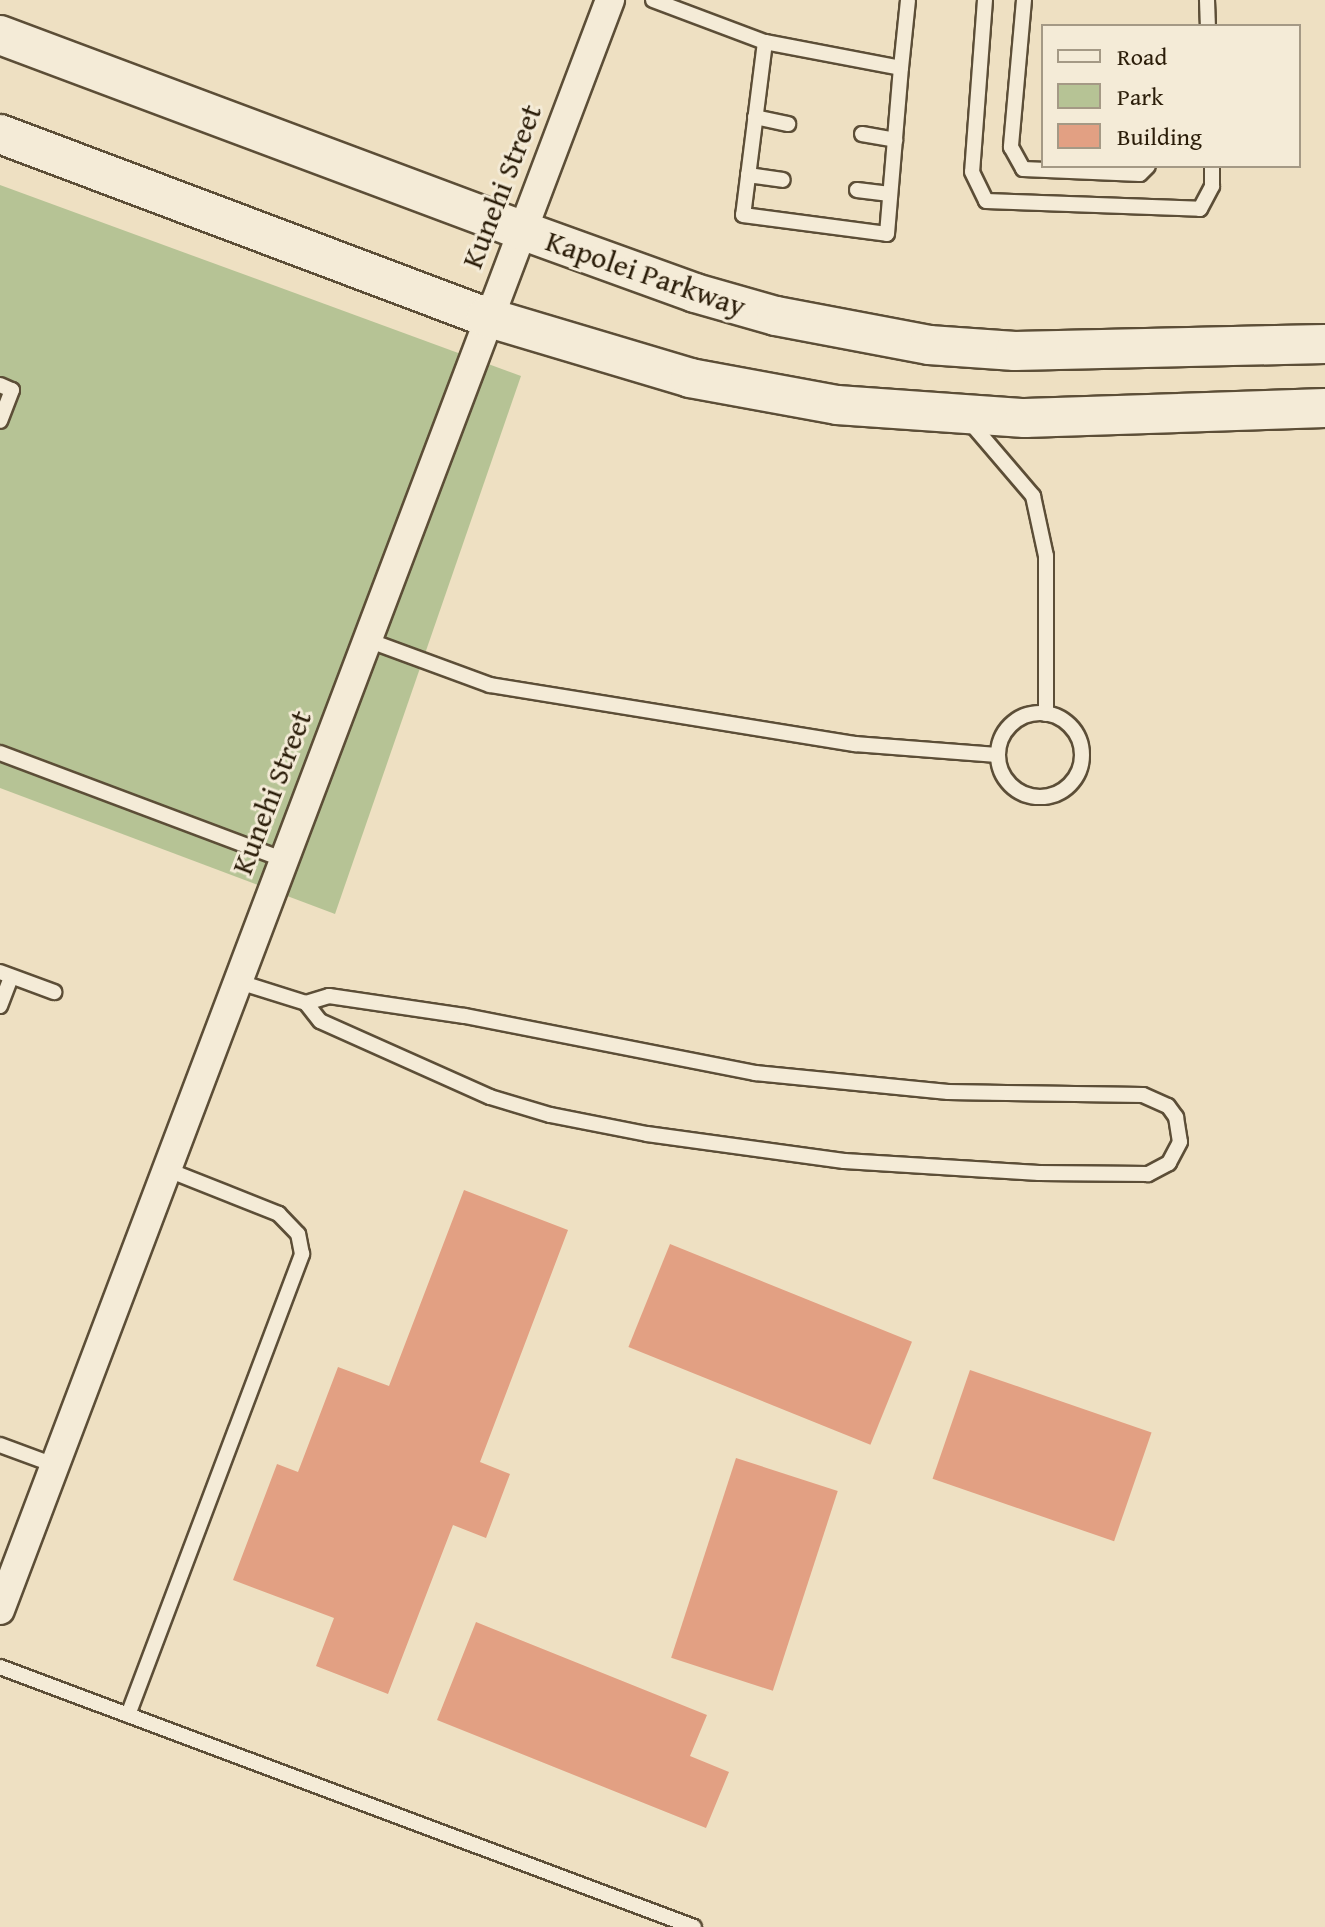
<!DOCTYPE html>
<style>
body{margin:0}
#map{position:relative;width:1325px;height:1927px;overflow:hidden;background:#eee0c2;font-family:"Gentium Book Plus",serif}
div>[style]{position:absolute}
.green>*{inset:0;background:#b6c395}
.building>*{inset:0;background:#e2a083;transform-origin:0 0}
.roads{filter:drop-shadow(2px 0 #5c4e37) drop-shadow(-2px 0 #5c4e37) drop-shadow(0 2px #5c4e37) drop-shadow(0 -2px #5c4e37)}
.lane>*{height:14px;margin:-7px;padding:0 7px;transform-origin:7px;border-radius:7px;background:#f4ebd7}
.lane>.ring{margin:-7px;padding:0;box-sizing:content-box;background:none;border:14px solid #f4ebd7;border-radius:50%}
.street>*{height:28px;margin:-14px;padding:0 14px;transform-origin:14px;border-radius:14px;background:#f4ebd7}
.secondary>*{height:38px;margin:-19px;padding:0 19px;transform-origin:19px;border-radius:19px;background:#f4ebd7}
span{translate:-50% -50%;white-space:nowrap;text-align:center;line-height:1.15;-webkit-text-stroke:6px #f4ebd7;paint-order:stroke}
.street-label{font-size:30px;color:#2b1d09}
.legend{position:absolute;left:1041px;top:24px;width:260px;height:144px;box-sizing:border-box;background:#f4ebd7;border:2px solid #a49985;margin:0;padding:10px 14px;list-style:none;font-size:24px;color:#2b1d09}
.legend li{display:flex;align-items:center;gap:16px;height:40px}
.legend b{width:40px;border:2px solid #a49985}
</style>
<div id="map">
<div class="green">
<i style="clip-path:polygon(0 185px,521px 376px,335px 914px,0 788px)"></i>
</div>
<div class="building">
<i style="clip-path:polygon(464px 1190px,568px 1230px,480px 1462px,510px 1474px,486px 1538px,453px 1525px,388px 1694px,316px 1666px,334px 1618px,233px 1580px,277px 1464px,298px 1472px,338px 1367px,389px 1386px)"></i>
<i style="left:670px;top:1244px;width:261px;height:111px;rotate:22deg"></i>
<i style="left:970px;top:1370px;width:192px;height:115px;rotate:19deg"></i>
<i style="left:736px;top:1458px;width:107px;height:210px;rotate:18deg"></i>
<i style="clip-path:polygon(476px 1622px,707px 1715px,690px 1756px,729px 1772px,706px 1828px,437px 1720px)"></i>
</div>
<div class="roads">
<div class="lane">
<i style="left:653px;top:0;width:120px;rotate:20.6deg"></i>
<i style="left:765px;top:42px;width:138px;rotate:10.8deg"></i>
<i style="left:901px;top:68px;width:68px;rotate:-84.1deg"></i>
<i style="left:985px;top:0;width:172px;rotate:94.3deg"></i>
<i style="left:972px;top:172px;width:32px;rotate:64deg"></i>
<i style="left:986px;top:201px;width:214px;rotate:2.1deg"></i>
<i style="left:1200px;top:209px;width:26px;rotate:-62deg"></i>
<i style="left:1212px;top:186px;width:20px;rotate:-90deg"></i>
<i style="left:1024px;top:0;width:148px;rotate:95.1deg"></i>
<i style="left:1011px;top:147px;width:25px;rotate:61deg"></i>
<i style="left:1023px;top:169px;width:117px;rotate:2.4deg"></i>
<i style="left:1140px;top:174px;width:11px;rotate:-45deg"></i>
<i style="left:1207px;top:0;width:26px;rotate:88deg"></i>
<i style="left:765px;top:42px;width:174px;rotate:97.2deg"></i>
<i style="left:743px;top:215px;width:145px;rotate:7.5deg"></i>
<i style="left:887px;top:234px;width:167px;rotate:-85.2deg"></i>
<i style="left:755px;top:117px;width:34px;rotate:12deg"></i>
<i style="left:862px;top:134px;width:34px;rotate:10deg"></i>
<i style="left:748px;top:175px;width:35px;rotate:8deg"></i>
<i style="left:857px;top:190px;width:33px;rotate:7deg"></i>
<i style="left:0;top:385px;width:13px;rotate:23deg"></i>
<i style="left:12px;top:390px;width:33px;rotate:111deg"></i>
<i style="left:969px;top:421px;width:99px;rotate:49.5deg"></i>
<i style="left:1033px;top:496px;width:61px;rotate:77.8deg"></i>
<i style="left:1046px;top:556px;width:158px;rotate:90deg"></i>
<i style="left:365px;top:639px;width:133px;rotate:20.2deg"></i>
<i style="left:490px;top:685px;width:370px;rotate:9.2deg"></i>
<i style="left:855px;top:744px;width:142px;rotate:4.4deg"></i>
<i class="ring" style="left:998px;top:713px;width:70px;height:70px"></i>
<i style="left:0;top:753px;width:301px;rotate:20.6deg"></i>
<i style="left:0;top:972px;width:58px;rotate:20.3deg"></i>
<i style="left:236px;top:981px;width:73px;rotate:17.4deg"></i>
<i style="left:306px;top:1003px;width:24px;rotate:-17deg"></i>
<i style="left:329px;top:996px;width:137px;rotate:8.4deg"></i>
<i style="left:465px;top:1016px;width:296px;rotate:11.1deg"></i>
<i style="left:755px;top:1073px;width:194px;rotate:5.6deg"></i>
<i style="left:948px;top:1092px;width:195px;rotate:0.9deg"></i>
<i style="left:1143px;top:1095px;width:27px;rotate:24deg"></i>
<i style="left:1168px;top:1106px;width:14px;rotate:54deg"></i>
<i style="left:1176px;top:1117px;width:25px;rotate:81deg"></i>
<i style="left:1180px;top:1142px;width:24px;rotate:118deg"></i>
<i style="left:1169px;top:1163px;width:24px;rotate:152deg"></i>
<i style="left:1148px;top:1174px;width:109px;rotate:-179.5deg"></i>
<i style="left:1039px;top:1173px;width:195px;rotate:-176.5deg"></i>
<i style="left:844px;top:1161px;width:199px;rotate:-172.2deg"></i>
<i style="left:647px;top:1134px;width:99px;rotate:-168.9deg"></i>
<i style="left:550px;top:1115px;width:63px;rotate:-163.3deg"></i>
<i style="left:490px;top:1097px;width:186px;rotate:-155.9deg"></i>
<i style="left:320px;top:1021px;width:23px;rotate:-128deg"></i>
<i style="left:0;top:1006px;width:31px;rotate:-69deg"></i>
<i style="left:0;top:1445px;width:58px;rotate:20.3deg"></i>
<i style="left:0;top:1667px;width:741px;rotate:20.54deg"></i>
<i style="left:128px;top:1715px;width:493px;rotate:-69.3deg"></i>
<i style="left:302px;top:1254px;width:20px;rotate:-101deg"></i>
<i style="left:298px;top:1234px;width:28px;rotate:-134deg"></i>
<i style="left:279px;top:1214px;width:122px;rotate:-158.3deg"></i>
</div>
<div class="street">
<i style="left:0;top:1610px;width:1722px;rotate:-69.25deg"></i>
</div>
<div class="secondary">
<i style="left:0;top:35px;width:556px;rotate:20.52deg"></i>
<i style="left:521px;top:230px;width:185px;rotate:19.9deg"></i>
<i style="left:695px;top:293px;width:84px;rotate:15.9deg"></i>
<i style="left:776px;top:316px;width:156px;rotate:10.7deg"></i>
<i style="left:929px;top:345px;width:86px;rotate:4deg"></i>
<i style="left:1015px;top:351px;width:310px;rotate:-1.3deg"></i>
<i style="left:0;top:134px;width:519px;rotate:20.63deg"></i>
<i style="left:486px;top:317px;width:213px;rotate:16.6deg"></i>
<i style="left:690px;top:378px;width:149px;rotate:10.4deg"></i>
<i style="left:837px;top:405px;width:188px;rotate:4deg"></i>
<i style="left:1025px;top:418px;width:300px;rotate:-1.9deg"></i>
</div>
</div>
<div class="street-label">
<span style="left:501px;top:186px;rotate:-69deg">Kunehi Street</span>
<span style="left:646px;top:273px;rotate:19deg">Kapolei Parkway</span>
<span style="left:271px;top:792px;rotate:-69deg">Kunehi Street</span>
</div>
<ul class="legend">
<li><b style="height:10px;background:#f4ebd7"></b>Road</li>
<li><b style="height:22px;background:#b6c395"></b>Park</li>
<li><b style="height:22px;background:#e2a083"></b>Building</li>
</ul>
</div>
